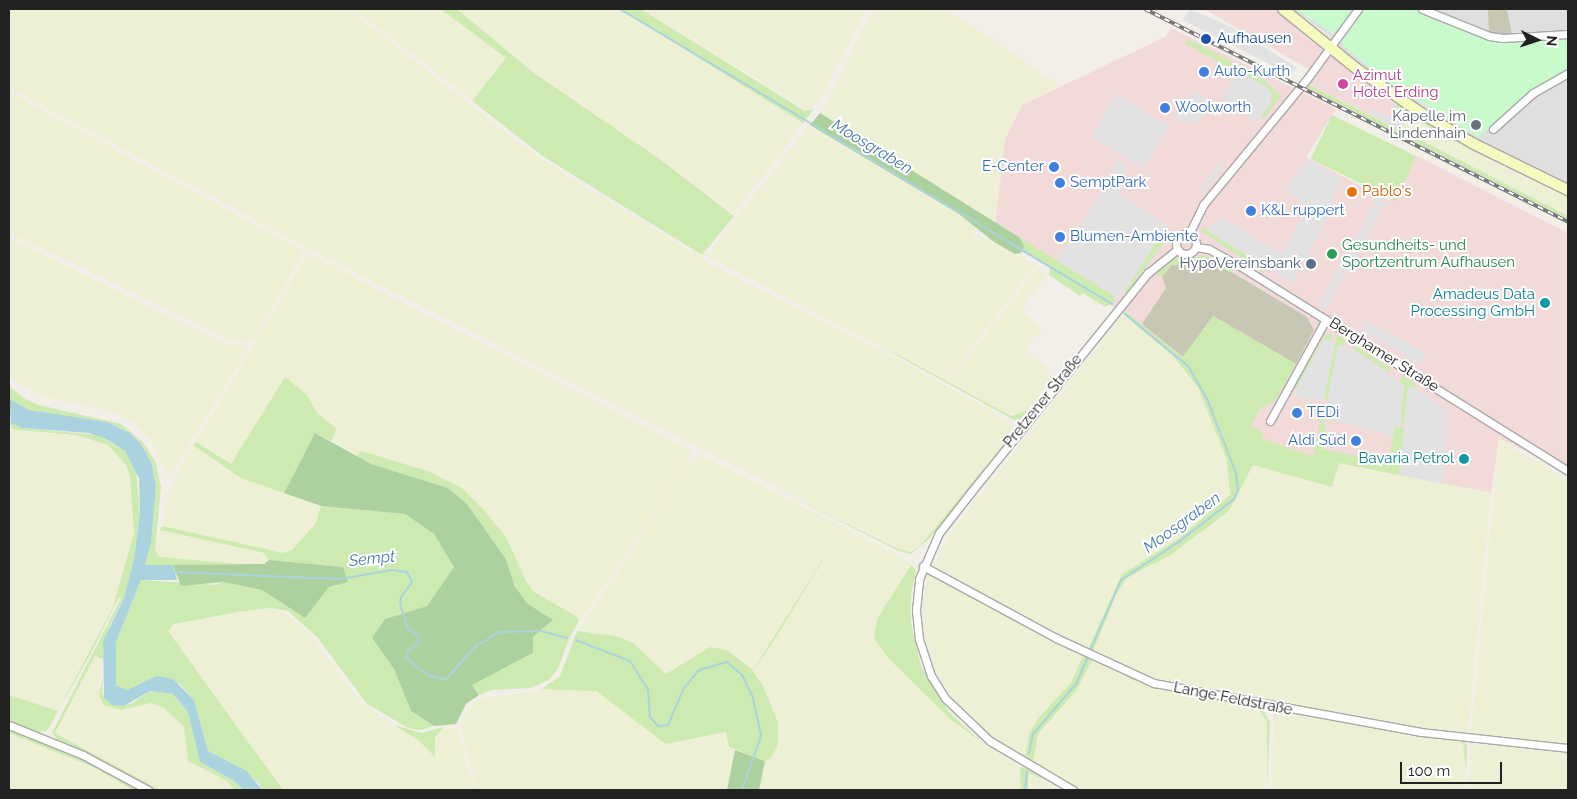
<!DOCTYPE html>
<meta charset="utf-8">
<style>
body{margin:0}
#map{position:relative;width:1577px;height:799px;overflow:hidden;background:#f2efe9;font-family:Raleway,sans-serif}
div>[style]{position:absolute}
.residential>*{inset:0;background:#e0dfdf}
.commercial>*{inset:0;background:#f2dad9}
.construction>*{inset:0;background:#c7c7b4}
.farmland>*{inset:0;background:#eef0d5}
.grass>*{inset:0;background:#cdebb0;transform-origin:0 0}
.forest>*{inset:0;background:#add19e}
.park>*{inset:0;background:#c8facc}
.parking>*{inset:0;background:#e2e2e2;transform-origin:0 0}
.water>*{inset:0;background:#aad3df}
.stream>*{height:2px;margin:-1px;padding:0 1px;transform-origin:1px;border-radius:1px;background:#aad3df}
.roads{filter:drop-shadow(1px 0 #a9a9a9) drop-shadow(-1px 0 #a9a9a9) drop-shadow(0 1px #a9a9a9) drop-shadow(0 -1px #a9a9a9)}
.street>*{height:7px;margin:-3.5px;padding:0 3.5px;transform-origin:3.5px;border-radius:3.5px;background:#fff}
.street>.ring{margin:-3.5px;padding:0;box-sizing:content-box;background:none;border:7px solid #fff;border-radius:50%}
.secondary>*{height:10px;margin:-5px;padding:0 5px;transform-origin:5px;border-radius:5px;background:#f7fabf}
.rail>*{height:4px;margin-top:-2px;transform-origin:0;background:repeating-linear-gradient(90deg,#fff 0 5.5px,#707070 0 11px);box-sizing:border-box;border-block:1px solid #707070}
.dots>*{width:14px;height:14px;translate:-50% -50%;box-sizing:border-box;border:2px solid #fff;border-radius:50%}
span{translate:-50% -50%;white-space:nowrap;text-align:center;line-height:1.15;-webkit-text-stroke:4px #fff;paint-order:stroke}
.transit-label{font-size:15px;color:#164399}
.left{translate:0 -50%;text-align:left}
.shop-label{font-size:15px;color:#366cbe}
.right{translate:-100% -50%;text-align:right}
.hotel-label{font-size:15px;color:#b23c85}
.worship-label{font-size:15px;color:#5b616d}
.food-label{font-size:15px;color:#c56008}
.leisure-label{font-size:15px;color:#27864d}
.service-label{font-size:15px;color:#4e5e75}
.culture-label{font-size:15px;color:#0d838f}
.street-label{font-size:15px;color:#222}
.water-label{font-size:16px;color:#4a7aab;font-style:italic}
.frame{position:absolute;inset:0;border:10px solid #222;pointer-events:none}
.north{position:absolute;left:1512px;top:15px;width:50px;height:50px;-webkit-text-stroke:4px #fff;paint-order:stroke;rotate:94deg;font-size:14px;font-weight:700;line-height:20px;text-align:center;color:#222}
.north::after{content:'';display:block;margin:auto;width:18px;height:22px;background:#222;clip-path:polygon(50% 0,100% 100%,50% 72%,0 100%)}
.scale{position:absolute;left:1400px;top:762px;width:102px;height:22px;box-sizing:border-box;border:2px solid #222;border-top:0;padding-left:6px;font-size:15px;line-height:18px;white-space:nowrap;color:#222;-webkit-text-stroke:4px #fff;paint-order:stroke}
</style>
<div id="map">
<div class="residential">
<i style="clip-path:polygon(1293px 9px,1568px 9px,1568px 185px,1482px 143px,1401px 93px,1344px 53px,1331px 37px)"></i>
</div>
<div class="commercial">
<i style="clip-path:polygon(1204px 9px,1277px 9px,1306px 37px,1409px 115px,1401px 130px,1309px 85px,1316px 76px,1300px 64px)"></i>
<i style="clip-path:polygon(1171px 28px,1336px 109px,1306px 157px,1390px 201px,1417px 156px,1568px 233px,1568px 471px,1499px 438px,1491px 493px,1339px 463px,1231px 459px,1125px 314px,1020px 248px,995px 224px,1005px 139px,1022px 105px,1165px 37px)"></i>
</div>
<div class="construction">
<i style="clip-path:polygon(1488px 9px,1507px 9px,1512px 35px,1489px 33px)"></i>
<i style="clip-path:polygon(1208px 258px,1307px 317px,1314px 330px,1296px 364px,1213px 316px,1183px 357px,1142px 324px,1166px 288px,1162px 277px,1171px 265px)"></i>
</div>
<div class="farmland">
<i style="clip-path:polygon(9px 9px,349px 9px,518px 142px,564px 174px,715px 266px,890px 355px,991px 411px,1015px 429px,920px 546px,911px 552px,898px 549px,326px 258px,9px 88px)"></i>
<i style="clip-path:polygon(354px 9px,441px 9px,506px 58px,472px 101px)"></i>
<i style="clip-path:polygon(457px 9px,620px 9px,803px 123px,734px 214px,534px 73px)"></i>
<i style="clip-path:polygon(641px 9px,867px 9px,819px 100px,810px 111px)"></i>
<i style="clip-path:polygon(873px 9px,943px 9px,994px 39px,1060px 87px,1022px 105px,1005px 139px,995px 224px,820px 113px)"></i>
<i style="clip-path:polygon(9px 92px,304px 251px,255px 339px,245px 342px,228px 339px,9px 233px)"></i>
<i style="clip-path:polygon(1409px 115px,1497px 163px,1568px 197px,1568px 216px,1401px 130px)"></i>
<i style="clip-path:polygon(810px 125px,976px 225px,972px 236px,994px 242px,1035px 266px,946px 381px,706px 256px)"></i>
<i style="clip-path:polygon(9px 238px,226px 344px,250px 346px,171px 474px,166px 473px,150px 440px,131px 421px,109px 411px,40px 396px,9px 376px)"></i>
<i style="clip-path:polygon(310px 254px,690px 450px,691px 455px,616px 570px,579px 621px,534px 592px,526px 581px,506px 537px,469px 494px,435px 473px,361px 451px,357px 456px,331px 441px,337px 429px,317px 413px,285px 378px,231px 464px,196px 442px,305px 258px)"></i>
<i style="clip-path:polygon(1038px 268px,1048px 274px,1021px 310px,1041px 329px,1026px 351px,1045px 366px,1051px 379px,1029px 410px,1011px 416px,948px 382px)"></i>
<i style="clip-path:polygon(1123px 314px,1173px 356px,1198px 387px,1227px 459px,1230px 495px,1178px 539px,1122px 574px,1088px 649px,933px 568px,950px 533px)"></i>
<i style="clip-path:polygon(9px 425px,12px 429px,27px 432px,76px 435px,108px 445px,125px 464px,133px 487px,134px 533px,117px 596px,77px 677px,58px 711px,54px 712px,9px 695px)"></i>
<i style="clip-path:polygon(1499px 437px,1528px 459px,1530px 457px,1568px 480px,1568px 745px,1471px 734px)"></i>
<i style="clip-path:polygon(193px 445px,241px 478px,321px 506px,316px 523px,292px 550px,283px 553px,164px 527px,163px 516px,170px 487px)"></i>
<i style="clip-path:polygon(696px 456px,704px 457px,843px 527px,752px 670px,735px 655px,710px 647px,666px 674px,633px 643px,616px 636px,577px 631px,609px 586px,683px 469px)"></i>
<i style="clip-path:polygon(1339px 463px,1491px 493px,1468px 735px,1159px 681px,1093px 652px,1116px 595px,1127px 578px,1170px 555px,1229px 511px,1253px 465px,1331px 487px)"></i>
<i style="clip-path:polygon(844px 528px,911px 563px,875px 623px,876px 642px,897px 667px,975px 739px,1020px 767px,1021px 790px,759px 790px,765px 761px,772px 758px,778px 722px,763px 686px,753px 672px)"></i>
<i style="clip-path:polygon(160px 530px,264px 553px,269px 560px,264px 564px,238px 564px,160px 557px,155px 550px)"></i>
<i style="clip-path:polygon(927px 574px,1067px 649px,1084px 654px,1071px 683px,1039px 717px,1029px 734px,1025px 758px,977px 725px,959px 708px,935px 672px,923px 629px,922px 603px)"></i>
<i style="clip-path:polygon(270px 608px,284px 613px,309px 633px,361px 703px,418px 740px,434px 756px,439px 730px,457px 728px,475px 790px,283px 790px,168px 631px,183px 621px)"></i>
<i style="clip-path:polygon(96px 655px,103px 659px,99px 688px,104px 705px,121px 710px,150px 703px,164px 708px,184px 727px,187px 748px,199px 767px,228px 781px,234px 790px,160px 790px,56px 735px,55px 730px)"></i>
<i style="clip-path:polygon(1093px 659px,1133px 680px,1163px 690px,1259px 710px,1267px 722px,1265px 790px,1079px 790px,1033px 762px,1038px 734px,1076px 691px)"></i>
<i style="clip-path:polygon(542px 689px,596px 691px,666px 744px,727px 732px,729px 747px,735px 750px,727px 790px,477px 790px,460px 726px,463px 715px,479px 699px)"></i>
<i style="clip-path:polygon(1279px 712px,1463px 742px,1465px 790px,1272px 790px,1274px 722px)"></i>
<i style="clip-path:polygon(9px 733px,93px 767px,133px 790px,9px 790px)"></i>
<i style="clip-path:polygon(1471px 743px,1568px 750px,1568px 790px,1468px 790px)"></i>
<i style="clip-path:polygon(1029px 773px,1033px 775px,1061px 790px,1028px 790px)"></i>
</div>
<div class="grass">
<i style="clip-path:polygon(441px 9px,457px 9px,534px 73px,661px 160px,734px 216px,702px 255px,544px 157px,472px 101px,506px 58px)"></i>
<i style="clip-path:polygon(620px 9px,641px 9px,805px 111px,814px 109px,803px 123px)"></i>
<i style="clip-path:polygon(1188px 39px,1262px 78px,1281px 96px,1264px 119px,1261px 116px,1271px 103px,1267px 87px,1185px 44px)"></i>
<i style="clip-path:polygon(1309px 85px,1432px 146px,1568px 216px,1568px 219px,1307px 88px)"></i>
<i style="clip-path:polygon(1398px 103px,1568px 195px,1568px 197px,1448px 138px,1399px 109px,1393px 110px)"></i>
<i style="left:1332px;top:115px;width:94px;height:49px;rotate:26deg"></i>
<i style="clip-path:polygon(1205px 227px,1267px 268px,1264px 272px,1202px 232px,1200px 230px)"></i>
<i style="clip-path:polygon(1159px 228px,1169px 236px,1127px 292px,1124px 290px,1123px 286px,1127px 288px,1162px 232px)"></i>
<i style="clip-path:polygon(1019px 237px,1114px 296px,1114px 303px,1105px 307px,1083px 293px,1080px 296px,1049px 275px,1050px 268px,1022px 251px,1024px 246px)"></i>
<i style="clip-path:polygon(1200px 255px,1217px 259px,1233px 269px,1231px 273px,1207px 259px,1187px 265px,1171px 265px,1162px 277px,1155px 273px,1174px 258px,1190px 260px)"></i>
<i style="clip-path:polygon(1125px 311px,1183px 357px,1213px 316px,1296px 364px,1274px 402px,1260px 408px,1251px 426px,1262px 432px,1263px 439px,1313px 456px,1324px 404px,1327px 405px,1323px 424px,1326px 425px,1322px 449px,1388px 462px,1395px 427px,1404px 427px,1399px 475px,1339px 463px,1332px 487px,1253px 465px,1229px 511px,1170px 555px,1127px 578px,1116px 595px,1093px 652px,1088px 649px,1122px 574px,1178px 539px,1230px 495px,1227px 460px,1198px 387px,1173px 356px,1123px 314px)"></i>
<i style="clip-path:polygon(1326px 334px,1332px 334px,1331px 341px,1324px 340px,1296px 389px,1294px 387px)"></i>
<i style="clip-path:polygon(1337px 335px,1346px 340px,1343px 347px,1338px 345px,1328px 400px,1324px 397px)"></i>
<i style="clip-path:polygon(1354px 345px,1391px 368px,1388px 372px,1354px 350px)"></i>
<i style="clip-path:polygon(883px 348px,904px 358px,1011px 416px,1029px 410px,1048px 387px,1051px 374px,1053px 384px,1018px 422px)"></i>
<i style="clip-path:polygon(1402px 376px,1416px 384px,1414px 388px,1408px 388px,1404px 423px,1400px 423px,1404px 386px,1398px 385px)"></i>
<i style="clip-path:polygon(285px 377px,307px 395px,317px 413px,337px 429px,331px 441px,315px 433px,284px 493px,241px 478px,193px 445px,196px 442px,231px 464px)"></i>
<i style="clip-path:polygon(9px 386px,25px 399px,39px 405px,121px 424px,143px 442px,156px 463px,161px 487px,155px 550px,160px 557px,238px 564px,145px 566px,151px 543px,156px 486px,152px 464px,141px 444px,121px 428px,29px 410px,9px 400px)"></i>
<i style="clip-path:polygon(1006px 420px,1018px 429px,929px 539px,911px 554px,899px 551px,756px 479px,898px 549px,911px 552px,920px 546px,1012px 434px,1015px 427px)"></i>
<i style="clip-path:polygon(9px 421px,23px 428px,98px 435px,125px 451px,136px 469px,140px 512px,134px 559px,124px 598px,110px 625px,103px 647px,103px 659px,95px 656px,55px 733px,160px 790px,154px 790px,56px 739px,52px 733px,121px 598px,119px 597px,91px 653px,47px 731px,39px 732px,9px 722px,9px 695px,58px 711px,113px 607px,134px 533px,130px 476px,125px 464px,108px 445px,76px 435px,18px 430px,12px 429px)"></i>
<i style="clip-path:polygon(361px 451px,428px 471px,462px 488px,485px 511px,506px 537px,526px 581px,534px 592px,576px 616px,579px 621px,570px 636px,558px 669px,549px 680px,530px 688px,492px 690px,479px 695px,471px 685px,533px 653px,533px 637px,553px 620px,528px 604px,515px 587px,506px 559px,467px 504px,448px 488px,371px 464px,357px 456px)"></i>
<i style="clip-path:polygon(321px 506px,405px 514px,434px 534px,454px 567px,427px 606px,385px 619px,372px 638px,394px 669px,411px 711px,434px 726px,421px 730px,408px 728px,367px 704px,317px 637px,288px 611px,270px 608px,238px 612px,174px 624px,168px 631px,283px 790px,262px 790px,259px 783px,238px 766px,208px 751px,194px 700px,180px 684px,156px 676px,127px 690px,116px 685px,116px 642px,141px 580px,216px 585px,223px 582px,262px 590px,305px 618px,329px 587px,337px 586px,342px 567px,269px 560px,264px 553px,160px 530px,162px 526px,283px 553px,292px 550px,316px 523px)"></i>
<i style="clip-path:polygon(843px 527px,775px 639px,753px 671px,763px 686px,778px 722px,778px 745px,771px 758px,765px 761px,729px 747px,726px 732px,666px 744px,596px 691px,542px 689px,560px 676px,577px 631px,616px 636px,633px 643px,666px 674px,710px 647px,727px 650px,753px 670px)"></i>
<i style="clip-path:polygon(911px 565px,916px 570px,911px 595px,911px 623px,921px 666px,949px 712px,984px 744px,949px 718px,888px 658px,874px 638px,877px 619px)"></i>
<i style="clip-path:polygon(927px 574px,933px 575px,1035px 629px,1067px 648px,1075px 649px,1135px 679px,1263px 709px,1270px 722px,1267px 790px,1267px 722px,1259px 710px,1163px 690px,1133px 680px,1093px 659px,1076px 691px,1038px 734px,1033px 762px,1025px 758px,1029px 734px,1039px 717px,1071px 683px,1084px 654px,1067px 649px)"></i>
<i style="clip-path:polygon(103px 675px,102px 693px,108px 702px,131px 704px,150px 691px,173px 694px,188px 712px,200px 762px,233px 780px,244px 790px,234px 790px,227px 781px,188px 761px,184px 727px,164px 708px,150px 703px,121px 710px,104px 705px,99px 695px)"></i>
<i style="clip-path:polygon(1283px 710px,1463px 741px,1467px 745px,1466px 774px,1463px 742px,1282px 712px,1277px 713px,1274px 722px,1275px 713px)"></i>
<i style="clip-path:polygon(394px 725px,422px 733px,444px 727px,435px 737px,435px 757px,418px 740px)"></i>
<i style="clip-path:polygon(9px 729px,64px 749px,142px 790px,133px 790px,93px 767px,9px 733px)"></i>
<i style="clip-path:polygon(1020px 767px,1030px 768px,1067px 790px,1029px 773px,1028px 790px,1021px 790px)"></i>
</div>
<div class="forest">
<i style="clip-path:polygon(820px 113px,1019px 237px,1024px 246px,1021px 253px,1015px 254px,994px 242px,959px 214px,810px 125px)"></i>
<i style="clip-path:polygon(315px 433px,371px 464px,448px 488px,467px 504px,506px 559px,515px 587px,528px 604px,553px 620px,533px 637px,533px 653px,472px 685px,479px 695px,466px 704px,456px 724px,434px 726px,411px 711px,394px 669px,372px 638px,385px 619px,427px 606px,454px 567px,434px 534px,405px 514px,321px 506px,284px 493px)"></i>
<i style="clip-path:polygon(269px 560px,343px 567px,348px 582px,329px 587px,305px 618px,262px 590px,223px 582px,181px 586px,173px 565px,264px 564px)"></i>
<i style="clip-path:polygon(735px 750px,765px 761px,759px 790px,727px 790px)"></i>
</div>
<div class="park">
<i style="clip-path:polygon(1296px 9px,1352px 9px,1354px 10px,1333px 34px)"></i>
<i style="clip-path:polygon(1362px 9px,1413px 9px,1439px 22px,1503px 42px,1568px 37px,1568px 70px,1541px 84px,1478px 137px,1385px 81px,1346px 48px,1340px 40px,1342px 36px)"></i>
</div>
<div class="parking">
<i style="clip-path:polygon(1190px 9px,1233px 28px,1296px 67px,1291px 75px,1183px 20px)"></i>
<i style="clip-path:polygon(1237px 72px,1267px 87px,1272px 95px,1271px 103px,1256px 122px,1221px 100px)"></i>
<i style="clip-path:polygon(1194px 91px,1215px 104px,1194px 125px,1187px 121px,1185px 124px,1173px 117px)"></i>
<i style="left:1116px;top:94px;width:62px;height:50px;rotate:31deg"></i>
<i style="clip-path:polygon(1398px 108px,1409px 115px,1401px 130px,1369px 114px,1372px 109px,1389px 117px)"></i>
<i style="clip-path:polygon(1307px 159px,1342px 179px,1332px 197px,1337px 201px,1293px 283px,1210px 233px,1205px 227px,1217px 223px,1220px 217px,1281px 254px,1309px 208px,1283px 190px)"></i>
<i style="clip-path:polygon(1117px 160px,1129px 165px,1118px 182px,1121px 195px,1167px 225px,1163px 231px,1159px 228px,1163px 232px,1127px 288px,1123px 286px,1124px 290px,1118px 298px,1056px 259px,1090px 211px)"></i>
<i style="clip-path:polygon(1221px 161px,1223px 166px,1201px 194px,1200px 188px)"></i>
<i style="left:1378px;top:196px;width:10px;height:124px;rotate:29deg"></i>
<i style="clip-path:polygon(1366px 320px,1426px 353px,1420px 365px,1361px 330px)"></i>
<i style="clip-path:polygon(1324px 339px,1335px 342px,1323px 401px,1292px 396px)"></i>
<i style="clip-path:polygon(1338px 345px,1354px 350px,1404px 385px,1400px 427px,1395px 427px,1393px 436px,1328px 419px,1326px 425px,1323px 424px)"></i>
<i style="clip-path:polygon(1408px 387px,1414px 388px,1449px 411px,1443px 484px,1399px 475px)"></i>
</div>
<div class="water">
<i style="clip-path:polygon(9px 399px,29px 410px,107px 422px,130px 433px,141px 444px,152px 464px,156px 486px,151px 543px,145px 565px,173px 565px,177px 580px,141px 580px,116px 642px,116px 685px,127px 690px,156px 676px,173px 679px,194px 700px,208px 751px,247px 771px,262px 790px,244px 790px,233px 780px,200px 762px,188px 712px,173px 694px,150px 691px,124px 706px,112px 705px,104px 698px,103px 641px,124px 598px,134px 559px,140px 512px,139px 478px,125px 451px,106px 439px,89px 433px,23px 428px,11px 423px)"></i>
</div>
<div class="stream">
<i style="left:620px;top:9px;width:574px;rotate:30.95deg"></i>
<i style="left:172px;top:572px;width:168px;rotate:2.4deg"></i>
<i style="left:340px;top:579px;width:53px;rotate:-9.8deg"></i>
<i style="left:392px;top:570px;width:15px;rotate:8deg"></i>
<i style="left:407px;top:572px;width:11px;rotate:63deg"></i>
<i style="left:412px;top:582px;width:19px;rotate:126deg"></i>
<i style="left:401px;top:597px;width:6px;rotate:99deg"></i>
<i style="left:400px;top:603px;width:26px;rotate:74deg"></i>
<i style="left:407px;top:628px;width:13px;rotate:32deg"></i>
<i style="left:418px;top:635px;width:9px;rotate:90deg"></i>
<i style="left:418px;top:644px;width:12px;rotate:149deg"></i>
<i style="left:408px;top:650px;width:8px;rotate:104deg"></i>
<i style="left:406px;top:658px;width:28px;rotate:38deg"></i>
<i style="left:428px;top:675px;width:18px;rotate:16deg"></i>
<i style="left:445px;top:680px;width:46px;rotate:-47.6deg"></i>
<i style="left:476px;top:646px;width:27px;rotate:-31deg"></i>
<i style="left:499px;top:632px;width:42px;rotate:-1.4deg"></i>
<i style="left:541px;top:631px;width:27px;rotate:15deg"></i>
<i style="left:576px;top:640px;width:58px;rotate:21.3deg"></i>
<i style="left:630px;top:661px;width:34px;rotate:58deg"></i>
<i style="left:648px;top:690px;width:27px;rotate:86deg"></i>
<i style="left:650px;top:717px;width:12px;rotate:48deg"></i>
<i style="left:658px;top:726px;width:10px;rotate:-6deg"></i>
<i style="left:668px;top:725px;width:40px;rotate:-66.6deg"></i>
<i style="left:684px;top:688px;width:23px;rotate:-50deg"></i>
<i style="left:699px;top:670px;width:29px;rotate:-16deg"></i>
<i style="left:727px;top:662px;width:20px;rotate:41deg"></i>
<i style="left:742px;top:675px;width:25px;rotate:64deg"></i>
<i style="left:753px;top:698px;width:39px;rotate:78deg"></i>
<i style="left:761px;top:736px;width:57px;rotate:109.4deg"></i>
<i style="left:1090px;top:651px;width:77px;rotate:-66.4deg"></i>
<i style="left:1121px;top:580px;width:71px;rotate:-33.5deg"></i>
<i style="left:1180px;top:541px;width:68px;rotate:-37.9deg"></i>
<i style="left:1234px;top:499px;width:10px;rotate:-66deg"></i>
<i style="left:1238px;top:490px;width:17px;rotate:-97deg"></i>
<i style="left:1236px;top:473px;width:79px;rotate:-111.4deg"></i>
<i style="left:1207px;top:399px;width:38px;rotate:-120deg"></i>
<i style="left:1188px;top:366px;width:82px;rotate:-140.5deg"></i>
<i style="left:1029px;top:754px;width:20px;rotate:-79deg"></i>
<i style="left:1033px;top:734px;width:66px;rotate:-49.3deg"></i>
<i style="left:1076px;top:684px;width:32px;rotate:-66deg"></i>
<i style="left:1025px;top:790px;width:18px;rotate:-84deg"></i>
</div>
<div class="roads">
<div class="street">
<i style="left:1422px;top:9px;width:72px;rotate:21.9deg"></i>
<i style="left:1489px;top:36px;width:14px;rotate:8deg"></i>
<i style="left:1503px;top:38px;width:65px;rotate:-3.5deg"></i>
<i style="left:1493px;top:129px;width:54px;rotate:-42deg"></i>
<i style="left:1533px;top:93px;width:40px;rotate:-29.7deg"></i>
<i style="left:1189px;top:234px;width:32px;rotate:-64deg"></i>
<i style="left:1203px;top:205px;width:163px;rotate:-50.5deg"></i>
<i style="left:1307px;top:79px;width:87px;rotate:-53.9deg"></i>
<i class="ring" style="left:1176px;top:234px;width:13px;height:13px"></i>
<i style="left:1196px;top:247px;width:13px;rotate:9deg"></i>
<i style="left:1209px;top:249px;width:35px;rotate:29deg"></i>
<i style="left:1240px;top:266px;width:387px;rotate:32deg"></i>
<i style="left:1270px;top:421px;width:116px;rotate:-61.2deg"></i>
<i style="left:923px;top:566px;width:151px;rotate:28.4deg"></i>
<i style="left:1056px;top:638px;width:108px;rotate:24.7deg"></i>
<i style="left:1154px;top:683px;width:271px;rotate:10.4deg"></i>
<i style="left:1421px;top:732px;width:148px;rotate:6.2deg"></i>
<i style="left:9px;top:725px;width:80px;rotate:22.1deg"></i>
<i style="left:83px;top:755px;width:74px;rotate:28.3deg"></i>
<i style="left:1073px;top:790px;width:96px;rotate:-149.4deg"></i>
<i style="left:990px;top:741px;width:62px;rotate:-136.3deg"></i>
<i style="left:945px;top:698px;width:26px;rotate:-122deg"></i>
<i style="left:931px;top:676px;width:39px;rotate:-108deg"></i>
<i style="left:919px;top:639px;width:29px;rotate:-96deg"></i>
<i style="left:916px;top:610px;width:31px;rotate:-84deg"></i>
<i style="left:919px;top:579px;width:50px;rotate:-66.5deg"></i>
<i style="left:939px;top:533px;width:52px;rotate:-52deg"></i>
<i style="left:971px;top:492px;width:282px;rotate:-51.1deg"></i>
<i style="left:1148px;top:273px;width:38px;rotate:-39deg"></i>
</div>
<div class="secondary">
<i style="left:1283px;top:9px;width:95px;rotate:39deg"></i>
<i style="left:1357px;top:69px;width:74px;rotate:34.5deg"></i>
<i style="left:1418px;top:111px;width:65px;rotate:30.5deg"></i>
<i style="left:1474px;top:144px;width:105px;rotate:26.1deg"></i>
</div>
</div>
<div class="rail">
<i style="left:1145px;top:9px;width:474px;rotate:26.7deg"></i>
</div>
<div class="dots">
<i style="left:1206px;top:39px;background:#1a4fb4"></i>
<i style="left:1204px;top:72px;background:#3f7fe0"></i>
<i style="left:1343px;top:84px;background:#d1479c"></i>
<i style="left:1165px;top:108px;background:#3f7fe0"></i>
<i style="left:1476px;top:125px;background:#6b7280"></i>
<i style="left:1054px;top:167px;background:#3f7fe0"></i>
<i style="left:1060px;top:183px;background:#3f7fe0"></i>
<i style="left:1352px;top:192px;background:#e8710a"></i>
<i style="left:1251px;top:211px;background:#3f7fe0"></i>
<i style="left:1060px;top:237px;background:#3f7fe0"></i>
<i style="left:1332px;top:254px;background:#2e9e5b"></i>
<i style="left:1311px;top:264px;background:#5c6f8a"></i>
<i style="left:1545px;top:303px;background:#0f9aa8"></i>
<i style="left:1297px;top:413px;background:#3f7fe0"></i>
<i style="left:1356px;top:441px;background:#3f7fe0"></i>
<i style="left:1464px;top:459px;background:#0f9aa8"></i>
</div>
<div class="transit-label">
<span class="left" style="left:1217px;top:39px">Aufhausen</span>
</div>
<div class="shop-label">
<span class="left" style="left:1214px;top:72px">Auto-Kurth</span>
<span class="left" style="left:1175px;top:108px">Woolworth</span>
<span class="right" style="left:1044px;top:167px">E-Center</span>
<span class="left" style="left:1070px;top:183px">SemptPark</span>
<span class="left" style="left:1261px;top:211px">K&amp;L ruppert</span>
<span class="left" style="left:1070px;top:237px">Blumen-Ambiente</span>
<span class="left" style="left:1307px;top:413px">TEDi</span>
<span class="right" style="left:1346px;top:441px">Aldi Süd</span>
</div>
<div class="hotel-label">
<span class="left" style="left:1353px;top:84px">Azimut<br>Hotel Erding</span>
</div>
<div class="worship-label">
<span class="right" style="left:1466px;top:125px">Kapelle im<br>Lindenhain</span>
</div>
<div class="food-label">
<span class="left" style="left:1362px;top:192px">Pablo's</span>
</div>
<div class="leisure-label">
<span class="left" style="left:1342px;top:254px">Gesundheits- und<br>Sportzentrum Aufhausen</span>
</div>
<div class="service-label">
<span class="right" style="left:1301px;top:264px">HypoVereinsbank</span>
</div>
<div class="culture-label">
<span class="right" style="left:1535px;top:303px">Amadeus Data<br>Processing GmbH</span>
<span class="right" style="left:1454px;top:459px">Bavaria Petrol</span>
</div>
<div class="street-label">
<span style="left:1384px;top:355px;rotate:32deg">Berghamer Straße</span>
<span style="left:1043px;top:401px;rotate:-51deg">Pretzener Straße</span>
<span style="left:1233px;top:699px;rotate:11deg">Lange Feldstraße</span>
</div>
<div class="water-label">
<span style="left:872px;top:147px;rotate:31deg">Moosgraben</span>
<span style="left:1182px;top:523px;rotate:-36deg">Moosgraben</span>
<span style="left:372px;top:559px;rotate:-6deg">Sempt</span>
</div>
<div class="frame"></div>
<div class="north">N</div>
<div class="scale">100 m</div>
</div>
